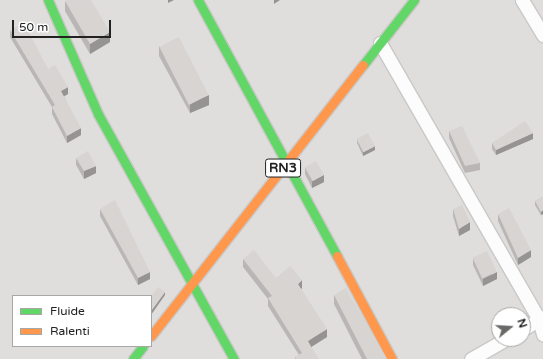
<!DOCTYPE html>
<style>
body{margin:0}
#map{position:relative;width:543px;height:359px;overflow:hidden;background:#f0eeeb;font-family:"Varela Round",sans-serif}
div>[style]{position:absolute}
.residential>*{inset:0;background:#dfdedc}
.roads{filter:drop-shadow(1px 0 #c9c8c7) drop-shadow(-1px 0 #c9c8c7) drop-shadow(0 1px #c9c8c7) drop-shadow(0 -1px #c9c8c7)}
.street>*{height:13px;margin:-6.5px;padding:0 6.5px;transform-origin:6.5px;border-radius:6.5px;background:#fdfcfc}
.fast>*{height:9px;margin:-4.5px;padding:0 4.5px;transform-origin:4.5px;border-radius:4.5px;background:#63d668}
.slow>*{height:9px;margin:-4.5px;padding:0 4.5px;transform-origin:4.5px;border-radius:4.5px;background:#ff974d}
.wall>*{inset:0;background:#b9b6b5}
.shaded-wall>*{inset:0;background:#969493}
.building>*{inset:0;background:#d7d4d2;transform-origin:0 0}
span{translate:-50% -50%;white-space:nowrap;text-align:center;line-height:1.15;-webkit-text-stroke:3.5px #fff;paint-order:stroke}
.shield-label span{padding:1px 3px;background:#fff;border:1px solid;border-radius:3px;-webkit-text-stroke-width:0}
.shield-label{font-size:13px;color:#222;font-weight:700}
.legend{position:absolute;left:12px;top:295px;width:140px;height:52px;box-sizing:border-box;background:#fff;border:1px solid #a7a7a7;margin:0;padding:5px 7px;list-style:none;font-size:12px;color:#222}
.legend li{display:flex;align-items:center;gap:8px;height:20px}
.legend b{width:20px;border:1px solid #a7a7a7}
.north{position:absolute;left:491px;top:307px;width:40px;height:40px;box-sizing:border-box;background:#fff;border:1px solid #a7a7a7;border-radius:50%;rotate:72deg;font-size:11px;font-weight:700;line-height:16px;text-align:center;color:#222}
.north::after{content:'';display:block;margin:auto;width:14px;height:18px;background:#6a6968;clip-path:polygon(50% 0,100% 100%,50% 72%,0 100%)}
.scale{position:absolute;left:12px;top:20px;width:99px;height:18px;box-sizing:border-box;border:2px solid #222;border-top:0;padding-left:5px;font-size:12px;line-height:14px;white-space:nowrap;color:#222;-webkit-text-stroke:3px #fff;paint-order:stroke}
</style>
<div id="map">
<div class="residential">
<i style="clip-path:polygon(evenodd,0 0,543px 0,543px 359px,0 359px,0 0,13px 296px,151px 296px,151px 346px,13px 346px,13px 296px,0 0,499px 315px,523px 315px,523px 339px,499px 339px,499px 315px)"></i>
</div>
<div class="roads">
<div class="street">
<i style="left:522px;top:0;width:41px;rotate:59deg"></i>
<i style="left:380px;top:43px;width:319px;rotate:60.1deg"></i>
<i style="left:539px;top:319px;width:16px;rotate:75deg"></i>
<i style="left:523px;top:329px;width:23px;rotate:-31deg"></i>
<i style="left:471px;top:359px;width:40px;rotate:-29.7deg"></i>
</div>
<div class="fast">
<i style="left:48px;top:0;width:124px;rotate:66.3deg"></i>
<i style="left:98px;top:114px;width:280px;rotate:61deg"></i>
<i style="left:198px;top:0;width:291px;rotate:61.5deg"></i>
<i style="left:363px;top:65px;width:83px;rotate:-51.9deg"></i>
<i style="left:133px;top:359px;width:16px;rotate:-52deg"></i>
</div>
<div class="slow">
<i style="left:337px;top:256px;width:117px;rotate:61.9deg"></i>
<i style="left:151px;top:336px;width:344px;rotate:-52deg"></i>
</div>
</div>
<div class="wall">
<i style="clip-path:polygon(65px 1px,110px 42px,90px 54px,65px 11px)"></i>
<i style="clip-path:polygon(10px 30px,48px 69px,68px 94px,64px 96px,81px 135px,67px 143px,52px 114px,52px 107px,10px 37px)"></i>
<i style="clip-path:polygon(159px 46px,209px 105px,190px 113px,159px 56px)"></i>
<i style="clip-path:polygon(449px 131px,480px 163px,480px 170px,465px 173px,449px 138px)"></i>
<i style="clip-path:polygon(533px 139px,496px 155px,492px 149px,492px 143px)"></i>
<i style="clip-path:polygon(357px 140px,375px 150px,363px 156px,357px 143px)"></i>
<i style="clip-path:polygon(76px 158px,96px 173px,84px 179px,76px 165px)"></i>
<i style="clip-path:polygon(305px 167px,324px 182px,312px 188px,305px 174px)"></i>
<i style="clip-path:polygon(543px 197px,543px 214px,541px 215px,535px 205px,535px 201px)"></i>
<i style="clip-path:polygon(100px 209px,150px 279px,138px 285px,100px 216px)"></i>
<i style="clip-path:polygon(453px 209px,470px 230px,459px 236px,453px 216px)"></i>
<i style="clip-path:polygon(498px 214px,531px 257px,518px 265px,498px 221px)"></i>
<i style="clip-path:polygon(473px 258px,497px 279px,483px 286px,473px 265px)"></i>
<i style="clip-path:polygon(243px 259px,276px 278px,302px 288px,301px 289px,327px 337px,311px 347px,318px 359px,295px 359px,295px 357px,299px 355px,268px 306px,268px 299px,243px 267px)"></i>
<i style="clip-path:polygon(334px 295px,387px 359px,362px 359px,334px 304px)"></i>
</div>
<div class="shaded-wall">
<i style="clip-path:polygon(168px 0,174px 0,168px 3px)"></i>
<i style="clip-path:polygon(274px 0,280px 0,274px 4px)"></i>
<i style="clip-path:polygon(110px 32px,110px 42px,90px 54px,90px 44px)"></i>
<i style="clip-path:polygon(68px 87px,68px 94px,61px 98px,61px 91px)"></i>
<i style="clip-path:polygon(209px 95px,209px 105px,190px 113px,190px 103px)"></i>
<i style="clip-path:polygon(81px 128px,81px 135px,67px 143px,67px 136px)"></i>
<i style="clip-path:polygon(533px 133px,533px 139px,496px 155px,496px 150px)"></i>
<i style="clip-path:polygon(375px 146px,375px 150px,363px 156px,363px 152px)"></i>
<i style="clip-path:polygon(96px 166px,96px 173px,84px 179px,84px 171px)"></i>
<i style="clip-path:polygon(324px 175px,324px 182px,312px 188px,312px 181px)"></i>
<i style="clip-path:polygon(543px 210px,543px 214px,541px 215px,541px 212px)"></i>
<i style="clip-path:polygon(470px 222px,470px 230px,459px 236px,459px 229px)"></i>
<i style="clip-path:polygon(531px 250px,531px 257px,518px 265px,518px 258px)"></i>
<i style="clip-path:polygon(150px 272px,150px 279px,138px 285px,138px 278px)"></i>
<i style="clip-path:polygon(497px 272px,497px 279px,483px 286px,483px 279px)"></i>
<i style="clip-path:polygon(302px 280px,302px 288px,298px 292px,298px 284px)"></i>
<i style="clip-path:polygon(165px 292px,165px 295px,151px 315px,151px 311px)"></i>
<i style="clip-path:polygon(327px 329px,327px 337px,308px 349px,308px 341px)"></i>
</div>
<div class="building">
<i style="clip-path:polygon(67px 0,91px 0,110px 32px,90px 44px,65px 1px)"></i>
<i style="clip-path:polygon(24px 23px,48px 69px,55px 65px,68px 87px,61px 91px,81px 128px,67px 136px,52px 107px,55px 105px,10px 30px)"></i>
<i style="left:179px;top:37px;width:65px;height:22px;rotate:63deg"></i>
<i style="clip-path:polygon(525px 121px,533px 133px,496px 150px,492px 143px)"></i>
<i style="clip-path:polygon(462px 126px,480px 163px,465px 166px,449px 131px)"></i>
<i style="left:368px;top:133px;width:15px;height:13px;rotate:62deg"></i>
<i style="clip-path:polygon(88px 151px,96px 166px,84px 171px,76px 158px)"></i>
<i style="left:316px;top:161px;width:16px;height:13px;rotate:60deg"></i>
<i style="clip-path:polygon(543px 197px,543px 210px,541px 212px,535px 201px)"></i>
<i style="clip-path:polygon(115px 200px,150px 272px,138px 278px,100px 209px)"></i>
<i style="clip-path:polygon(462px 205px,470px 222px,459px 229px,453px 209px)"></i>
<i style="clip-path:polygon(509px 208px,531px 250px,518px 258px,498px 214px)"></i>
<i style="clip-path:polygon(254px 250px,276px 278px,290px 266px,302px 280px,298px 284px,327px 329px,308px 341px,318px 359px,296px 359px,295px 357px,302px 353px,268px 298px,272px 296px,243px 259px)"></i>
<i style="left:487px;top:251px;width:23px;height:16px;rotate:65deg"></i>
<i style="clip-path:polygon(158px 287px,165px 292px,151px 311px,151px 297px)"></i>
<i style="clip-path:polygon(346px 288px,387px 359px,367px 359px,334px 295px)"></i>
</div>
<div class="shield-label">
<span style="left:283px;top:168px">RN3</span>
</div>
<ul class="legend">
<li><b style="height:5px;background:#63d668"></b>Fluide</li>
<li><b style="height:5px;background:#ff974d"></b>Ralenti</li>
</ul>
<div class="north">N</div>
<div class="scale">50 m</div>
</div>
